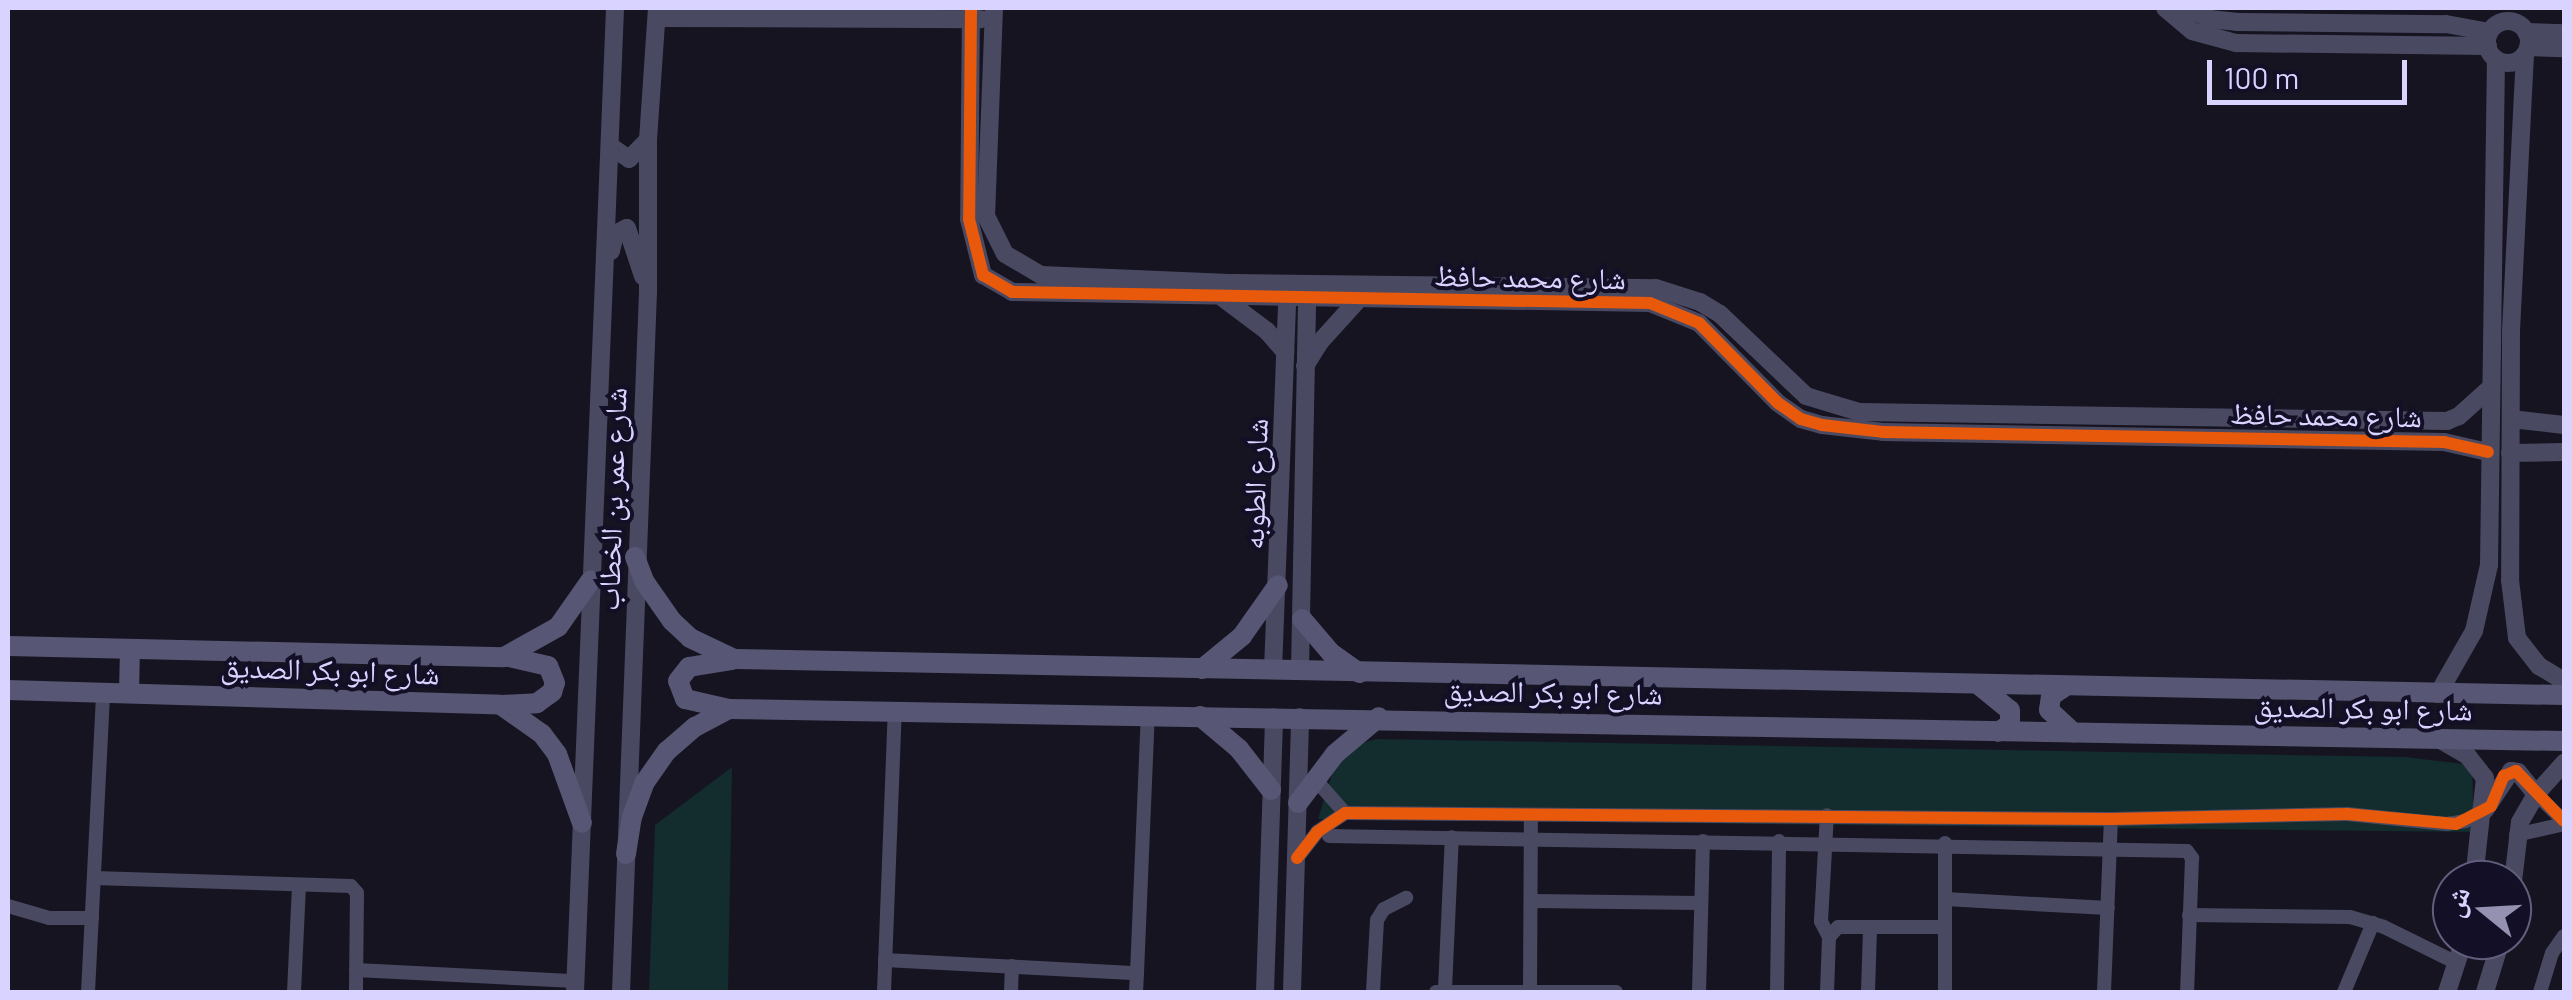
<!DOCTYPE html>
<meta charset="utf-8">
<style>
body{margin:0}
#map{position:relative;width:2572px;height:1000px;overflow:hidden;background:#161421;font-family:Barlow,"Noto Naskh Arabic",sans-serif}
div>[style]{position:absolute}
.green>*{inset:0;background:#132c2d}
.minor>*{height:14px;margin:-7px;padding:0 7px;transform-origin:7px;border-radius:7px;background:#4a4962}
.tertiary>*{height:18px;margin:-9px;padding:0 9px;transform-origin:9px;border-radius:9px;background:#4a4962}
.tertiary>.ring{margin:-9px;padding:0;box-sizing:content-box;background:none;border:18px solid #4a4962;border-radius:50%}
.secondary>*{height:20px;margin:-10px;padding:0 10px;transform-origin:10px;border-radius:10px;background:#575674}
.cycleway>*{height:12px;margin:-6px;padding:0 6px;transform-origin:6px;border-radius:6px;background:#e8590c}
span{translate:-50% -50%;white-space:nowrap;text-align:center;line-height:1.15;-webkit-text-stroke:8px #130f26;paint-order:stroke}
.street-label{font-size:30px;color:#d9d4ff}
.frame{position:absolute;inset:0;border:10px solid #d9d4ff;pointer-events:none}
.north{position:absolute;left:2432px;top:860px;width:100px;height:100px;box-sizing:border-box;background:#130f26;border:2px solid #625e7d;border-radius:50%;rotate:288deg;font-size:28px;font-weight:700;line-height:40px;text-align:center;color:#d9d4ff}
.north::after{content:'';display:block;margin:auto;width:35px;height:45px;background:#9591b1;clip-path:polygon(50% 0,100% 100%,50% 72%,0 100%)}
.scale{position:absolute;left:2207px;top:60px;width:200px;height:45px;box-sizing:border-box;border:5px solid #d9d4ff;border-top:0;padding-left:12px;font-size:30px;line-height:35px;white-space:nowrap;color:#d9d4ff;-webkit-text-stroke:8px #130f26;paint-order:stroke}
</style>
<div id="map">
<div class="green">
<i style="clip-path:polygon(1377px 739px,2405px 757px,2472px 765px,2474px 832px,1318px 819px,1334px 768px,1354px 745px)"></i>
<i style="clip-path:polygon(732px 767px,728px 992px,649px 992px,655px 825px)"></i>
</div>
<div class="minor">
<i style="left:1314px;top:778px;width:47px;rotate:48.5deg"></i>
<i style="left:2536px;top:794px;width:39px;rotate:44deg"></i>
<i style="left:2516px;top:835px;width:49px;rotate:-12.9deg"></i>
<i style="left:1329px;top:836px;width:858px;rotate:1deg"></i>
<i style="left:2187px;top:851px;width:9px;rotate:54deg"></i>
<i style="left:2192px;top:858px;width:134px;rotate:92.1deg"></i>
<i style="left:1945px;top:843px;width:149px;rotate:90deg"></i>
<i style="left:1297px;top:858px;width:33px;rotate:-52deg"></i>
<i style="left:1317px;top:832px;width:34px;rotate:-34deg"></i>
<i style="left:1345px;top:813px;width:766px;rotate:0.45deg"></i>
<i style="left:2111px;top:819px;width:236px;rotate:-1.2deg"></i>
<i style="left:2347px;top:814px;width:100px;rotate:5.7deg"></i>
<i style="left:2447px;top:824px;width:19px;rotate:-9deg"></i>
<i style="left:2466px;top:821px;width:20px;rotate:-33deg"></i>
<i style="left:94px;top:878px;width:257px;rotate:1.8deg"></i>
<i style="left:351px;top:886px;width:9px;rotate:49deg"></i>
<i style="left:357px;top:893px;width:99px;rotate:90.6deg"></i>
<i style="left:1945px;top:899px;width:163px;rotate:3.2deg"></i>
<i style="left:1531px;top:901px;width:170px;rotate:0.7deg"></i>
<i style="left:8px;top:906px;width:43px;rotate:16.3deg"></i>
<i style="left:49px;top:918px;width:43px"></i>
<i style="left:2189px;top:915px;width:161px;rotate:0.7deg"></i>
<i style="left:2350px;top:917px;width:35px;rotate:16deg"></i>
<i style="left:2384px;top:927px;width:81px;rotate:26.3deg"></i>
<i style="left:1829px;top:937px;width:13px;rotate:-48deg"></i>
<i style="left:1838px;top:927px;width:107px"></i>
<i style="left:885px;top:960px;width:252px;rotate:3deg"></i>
<i style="left:1137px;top:973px;width:259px;rotate:-87.6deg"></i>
<i style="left:356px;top:970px;width:220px;rotate:2.9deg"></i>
<i style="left:1445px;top:989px;width:152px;rotate:-87.4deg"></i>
<i style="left:1530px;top:991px;width:176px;rotate:-89.7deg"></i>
<i style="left:88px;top:992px;width:300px;rotate:-87.1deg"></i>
<i style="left:294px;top:992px;width:107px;rotate:-87.3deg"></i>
<i style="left:884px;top:992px;width:282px;rotate:-87.8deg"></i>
<i style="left:1011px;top:992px;width:26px;rotate:-88deg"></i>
<i style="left:1136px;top:992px;width:19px;rotate:-87deg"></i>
<i style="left:1373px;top:992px;width:72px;rotate:-86.8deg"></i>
<i style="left:1377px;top:920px;width:13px;rotate:-58deg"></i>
<i style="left:1384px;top:909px;width:25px;rotate:-27deg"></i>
<i style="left:1436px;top:992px;width:180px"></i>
<i style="left:1699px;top:992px;width:151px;rotate:-88.5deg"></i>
<i style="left:1777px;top:992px;width:151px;rotate:-89.2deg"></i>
<i style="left:1827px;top:992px;width:55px;rotate:-87.9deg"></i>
<i style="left:1829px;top:937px;width:18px;rotate:-117deg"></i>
<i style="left:1821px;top:921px;width:106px;rotate:-86.8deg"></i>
<i style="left:1868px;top:992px;width:65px;rotate:-88.2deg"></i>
<i style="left:2104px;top:992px;width:173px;rotate:-87.7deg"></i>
<i style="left:2344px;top:992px;width:75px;rotate:-67.2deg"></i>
<i style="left:2540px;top:992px;width:41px;rotate:-72.9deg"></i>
<i style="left:2552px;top:953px;width:21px;rotate:-55deg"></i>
</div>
<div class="tertiary">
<i style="left:971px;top:8px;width:211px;rotate:90.5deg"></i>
<i style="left:969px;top:219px;width:58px;rotate:76deg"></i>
<i style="left:983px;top:275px;width:34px;rotate:30deg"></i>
<i style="left:1012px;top:292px;width:638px;rotate:0.99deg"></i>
<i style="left:1650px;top:303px;width:53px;rotate:22.2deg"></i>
<i style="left:1699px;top:323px;width:112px;rotate:45.4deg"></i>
<i style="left:1778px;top:403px;width:28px;rotate:35deg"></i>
<i style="left:1801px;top:419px;width:22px;rotate:16deg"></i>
<i style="left:1822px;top:425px;width:61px;rotate:6.5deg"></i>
<i style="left:1883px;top:432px;width:561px;rotate:1.02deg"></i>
<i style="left:2444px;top:442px;width:45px;rotate:12.8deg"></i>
<i style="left:994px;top:8px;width:208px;rotate:92.2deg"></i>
<i style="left:986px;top:216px;width:42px;rotate:63.4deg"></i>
<i style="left:1005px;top:254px;width:42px;rotate:30.3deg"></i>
<i style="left:1041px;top:275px;width:194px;rotate:2.4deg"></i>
<i style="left:1235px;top:283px;width:421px;rotate:0.7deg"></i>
<i style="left:1656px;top:288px;width:46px;rotate:17.7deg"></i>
<i style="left:1700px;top:302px;width:23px;rotate:31deg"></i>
<i style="left:1720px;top:314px;width:119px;rotate:43.6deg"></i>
<i style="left:1806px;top:396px;width:55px;rotate:16.8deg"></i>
<i style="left:1859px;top:412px;width:588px;rotate:0.88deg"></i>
<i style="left:2447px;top:421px;width:13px;rotate:-23deg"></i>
<i style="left:2459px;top:416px;width:39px;rotate:-42deg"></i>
<i style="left:2165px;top:8px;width:35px;rotate:40deg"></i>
<i style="left:2192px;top:31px;width:46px;rotate:15.3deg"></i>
<i style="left:2236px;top:43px;width:252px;rotate:0.7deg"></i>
<i style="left:2188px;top:8px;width:25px;rotate:27deg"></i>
<i style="left:2210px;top:19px;width:28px;rotate:6deg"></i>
<i style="left:2238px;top:22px;width:208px;rotate:0.6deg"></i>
<i style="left:2446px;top:24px;width:44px;rotate:10.5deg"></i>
<i style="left:657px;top:18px;width:324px;rotate:0.2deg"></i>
<i class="ring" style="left:2487px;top:21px;width:24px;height:24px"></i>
<i style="left:2526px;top:32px;width:38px;rotate:2deg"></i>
<i style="left:2528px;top:47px;width:36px;rotate:2deg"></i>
<i style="left:2525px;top:54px;width:275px;rotate:92.9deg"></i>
<i style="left:2511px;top:329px;width:251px;rotate:90.2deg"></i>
<i style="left:2510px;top:580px;width:58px;rotate:83.1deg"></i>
<i style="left:2517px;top:638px;width:36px;rotate:52deg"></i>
<i style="left:2539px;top:666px;width:29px;rotate:31deg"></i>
<i style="left:610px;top:146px;width:23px;rotate:34deg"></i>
<i style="left:629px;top:159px;width:27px;rotate:-45deg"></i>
<i style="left:611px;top:251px;width:17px;rotate:-77deg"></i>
<i style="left:615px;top:234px;width:13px;rotate:-27deg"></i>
<i style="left:627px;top:228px;width:51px;rotate:71.6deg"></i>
<i style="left:1223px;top:298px;width:55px;rotate:36.9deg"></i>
<i style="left:1267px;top:331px;width:28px;rotate:49deg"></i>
<i style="left:1305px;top:366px;width:28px;rotate:-58deg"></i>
<i style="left:1320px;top:342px;width:57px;rotate:-47.9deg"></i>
<i style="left:2511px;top:419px;width:53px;rotate:6.5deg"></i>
<i style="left:2510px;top:453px;width:54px;rotate:-1.1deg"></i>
<i style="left:1273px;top:670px;width:371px;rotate:-87.8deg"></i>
<i style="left:1300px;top:670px;width:370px;rotate:-88.9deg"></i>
<i style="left:2438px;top:694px;width:73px;rotate:-60.3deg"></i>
<i style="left:2474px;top:631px;width:68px;rotate:-77.2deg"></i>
<i style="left:2489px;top:565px;width:506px;rotate:-89.21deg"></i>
<i style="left:2437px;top:738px;width:34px;rotate:30deg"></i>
<i style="left:2467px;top:755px;width:29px;rotate:52deg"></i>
<i style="left:2485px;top:778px;width:103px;rotate:96.2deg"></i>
<i style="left:2485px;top:810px;width:47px;rotate:-56.3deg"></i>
<i style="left:2511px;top:771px;width:7px;rotate:8deg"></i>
<i style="left:2518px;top:772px;width:28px;rotate:51deg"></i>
<i style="left:2512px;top:890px;width:68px;rotate:-83.3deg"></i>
<i style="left:2520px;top:822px;width:32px;rotate:-60deg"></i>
<i style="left:2536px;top:794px;width:42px;rotate:-47.9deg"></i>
<i style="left:575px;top:992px;width:985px;rotate:-87.67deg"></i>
<i style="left:621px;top:992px;width:702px;rotate:-87.79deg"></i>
<i style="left:648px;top:291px;width:151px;rotate:-90deg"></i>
<i style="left:648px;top:140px;width:132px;rotate:-86.1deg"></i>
<i style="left:1265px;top:992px;width:275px;rotate:-88.1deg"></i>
<i style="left:1292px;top:992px;width:275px;rotate:-88.3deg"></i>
<i style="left:2447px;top:992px;width:55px;rotate:-71.9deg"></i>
<i style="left:2485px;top:992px;width:54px;rotate:-72.9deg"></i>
</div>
<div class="secondary">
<i style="left:635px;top:557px;width:26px;rotate:69deg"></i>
<i style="left:644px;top:581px;width:49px;rotate:55deg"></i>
<i style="left:672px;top:621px;width:25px;rotate:43deg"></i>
<i style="left:690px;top:638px;width:49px;rotate:25.5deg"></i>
<i style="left:734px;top:659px;width:1830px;rotate:1.13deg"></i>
<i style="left:1302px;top:619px;width:45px;rotate:49.5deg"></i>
<i style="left:1331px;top:653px;width:35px;rotate:35deg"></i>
<i style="left:8px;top:646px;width:496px;rotate:1.3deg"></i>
<i style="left:504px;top:657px;width:62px;rotate:-29.1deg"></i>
<i style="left:558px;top:627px;width:57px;rotate:-54.9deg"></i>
<i style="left:1202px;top:669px;width:52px;rotate:-39.5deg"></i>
<i style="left:1242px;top:636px;width:62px;rotate:-54.8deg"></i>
<i style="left:1980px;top:686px;width:38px;rotate:39deg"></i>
<i style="left:2010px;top:710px;width:14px;rotate:90deg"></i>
<i style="left:2010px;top:724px;width:14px;rotate:146deg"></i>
<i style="left:2063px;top:688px;width:14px;rotate:146deg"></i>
<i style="left:2051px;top:696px;width:14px;rotate:98deg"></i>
<i style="left:2049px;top:710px;width:33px;rotate:43deg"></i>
<i style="left:8px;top:690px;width:493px;rotate:1.7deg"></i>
<i style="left:501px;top:705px;width:50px;rotate:35.3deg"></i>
<i style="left:542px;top:734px;width:25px;rotate:53deg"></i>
<i style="left:557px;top:754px;width:73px;rotate:70.1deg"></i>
<i style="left:129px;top:693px;width:44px;rotate:-88.7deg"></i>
<i style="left:503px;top:705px;width:34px;rotate:-3deg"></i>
<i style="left:537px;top:703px;width:19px;rotate:-36deg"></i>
<i style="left:552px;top:692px;width:9px;rotate:-72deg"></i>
<i style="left:555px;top:683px;width:18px;rotate:-112deg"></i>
<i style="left:548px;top:666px;width:39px;rotate:-167deg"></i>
<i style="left:729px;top:709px;width:45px;rotate:-167.2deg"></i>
<i style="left:685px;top:699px;width:19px;rotate:-111deg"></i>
<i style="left:678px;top:681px;width:18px;rotate:-52deg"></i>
<i style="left:689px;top:667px;width:44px;rotate:-9.2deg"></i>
<i style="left:1200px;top:716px;width:51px;rotate:40.2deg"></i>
<i style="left:1239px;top:749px;width:52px;rotate:52deg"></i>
<i style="left:1298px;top:803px;width:61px;rotate:-52.9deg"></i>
<i style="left:1335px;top:754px;width:57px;rotate:-40.1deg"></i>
<i style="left:626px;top:854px;width:37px;rotate:-81deg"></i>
<i style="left:632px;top:817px;width:37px;rotate:-70deg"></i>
<i style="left:645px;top:782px;width:38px;rotate:-55deg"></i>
<i style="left:667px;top:751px;width:37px;rotate:-41deg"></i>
<i style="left:695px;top:727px;width:38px;rotate:-28deg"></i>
<i style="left:729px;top:709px;width:1835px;rotate:1deg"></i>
</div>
<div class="cycleway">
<i style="left:971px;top:8px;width:211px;rotate:90.5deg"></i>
<i style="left:969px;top:219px;width:58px;rotate:76deg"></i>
<i style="left:983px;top:275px;width:34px;rotate:30deg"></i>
<i style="left:1012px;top:292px;width:638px;rotate:0.99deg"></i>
<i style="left:1650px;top:303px;width:53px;rotate:22.2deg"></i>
<i style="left:1699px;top:323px;width:112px;rotate:45.4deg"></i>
<i style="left:1778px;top:403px;width:28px;rotate:35deg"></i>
<i style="left:1801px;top:419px;width:22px;rotate:16deg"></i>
<i style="left:1822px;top:425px;width:61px;rotate:6.5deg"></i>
<i style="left:1883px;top:432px;width:561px;rotate:1.02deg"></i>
<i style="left:2444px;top:442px;width:45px;rotate:12.8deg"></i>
<i style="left:1297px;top:858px;width:33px;rotate:-52deg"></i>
<i style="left:1317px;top:832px;width:34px;rotate:-34deg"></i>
<i style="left:1345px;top:813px;width:766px;rotate:0.45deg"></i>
<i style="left:2111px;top:819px;width:236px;rotate:-1.2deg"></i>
<i style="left:2347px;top:814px;width:109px;rotate:5.2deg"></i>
<i style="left:2456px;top:824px;width:39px;rotate:-27deg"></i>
<i style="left:2491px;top:806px;width:33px;rotate:-67deg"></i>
<i style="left:2504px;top:776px;width:13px;rotate:-23deg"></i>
<i style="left:2516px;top:771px;width:69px;rotate:46.2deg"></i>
</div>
<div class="street-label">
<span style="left:1530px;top:276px;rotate:1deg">شارع محمد حافظ</span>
<span style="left:2326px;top:414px;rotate:1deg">شارع محمد حافظ</span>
<span style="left:1254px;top:484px;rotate:-88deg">شارع الطوبه</span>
<span style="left:611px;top:499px;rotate:-88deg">شارع عمر بن الخطاب</span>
<span style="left:330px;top:669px;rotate:2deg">شارع ابو بكر الصديق</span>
<span style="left:1553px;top:691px;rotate:1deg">شارع ابو بكر الصديق</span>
<span style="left:2363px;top:707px;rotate:1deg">شارع ابو بكر الصديق</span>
</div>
<div class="frame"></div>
<div class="north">ش</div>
<div class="scale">100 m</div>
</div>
